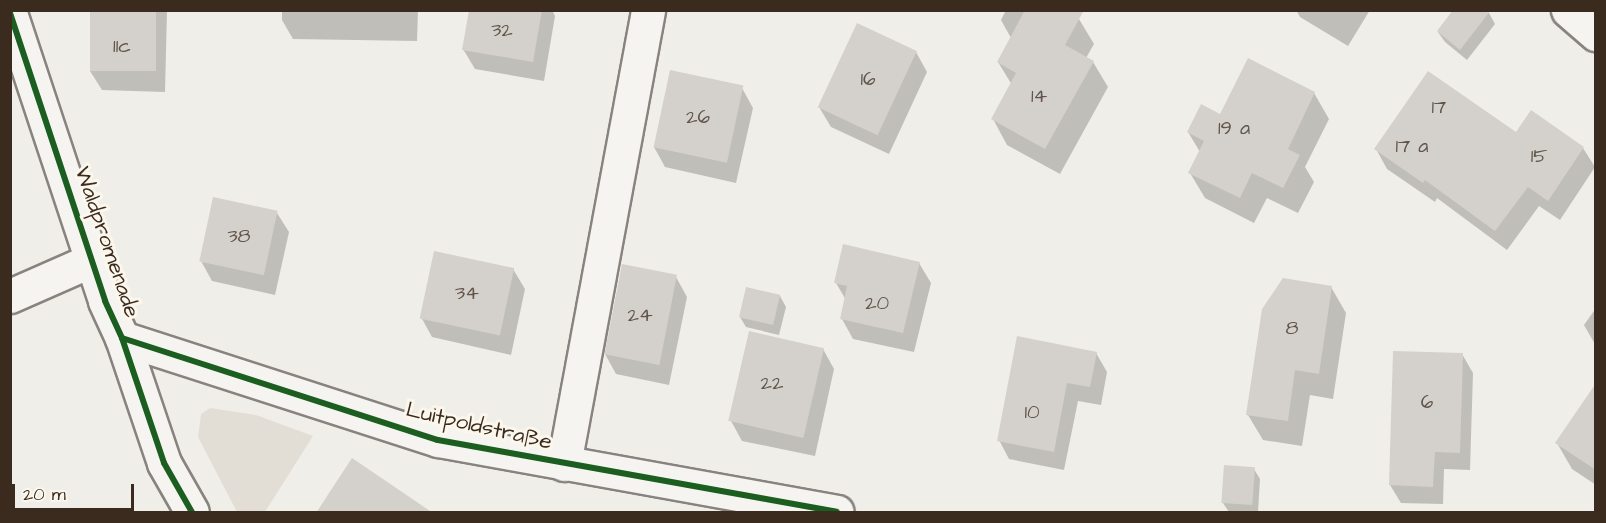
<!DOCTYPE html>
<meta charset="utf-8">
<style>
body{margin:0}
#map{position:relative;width:1606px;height:523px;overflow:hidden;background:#f0eee8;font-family:"Architects Daughter",sans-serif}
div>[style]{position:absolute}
.built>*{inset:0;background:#e3ded5}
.shadow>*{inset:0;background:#0003}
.building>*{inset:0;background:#d4d1cc;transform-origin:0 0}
.roads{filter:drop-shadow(2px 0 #88837e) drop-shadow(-2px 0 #88837e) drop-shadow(0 2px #88837e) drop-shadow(0 -2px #88837e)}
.minor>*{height:33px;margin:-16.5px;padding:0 16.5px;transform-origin:16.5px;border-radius:16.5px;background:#f5f4f0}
.cycleway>*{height:6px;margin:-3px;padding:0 3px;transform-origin:3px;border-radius:3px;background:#1b5e20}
span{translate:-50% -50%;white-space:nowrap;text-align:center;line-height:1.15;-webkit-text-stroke:6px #fbf7ec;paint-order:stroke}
.number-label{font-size:20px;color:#61544a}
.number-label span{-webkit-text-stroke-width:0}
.street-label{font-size:22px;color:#3b2a1e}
.frame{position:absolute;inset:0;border:12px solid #3b2a1e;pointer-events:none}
.scale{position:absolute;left:12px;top:484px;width:122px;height:27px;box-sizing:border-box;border:3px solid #3b2a1e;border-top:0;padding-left:8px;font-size:18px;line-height:21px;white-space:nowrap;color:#3b2a1e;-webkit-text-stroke:4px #fbf7ec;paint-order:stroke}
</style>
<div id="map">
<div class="built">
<i style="clip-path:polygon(210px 408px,256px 415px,313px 436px,265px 512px,237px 512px,198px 437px,201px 414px)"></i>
</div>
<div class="shadow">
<i style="clip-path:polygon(91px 10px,167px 10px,165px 92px,102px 90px,90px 71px)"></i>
<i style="clip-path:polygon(282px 10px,418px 10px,417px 41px,293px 39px,282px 20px)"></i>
<i style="clip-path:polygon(470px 10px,552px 10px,555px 16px,544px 81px,475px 69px,463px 49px)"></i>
<i style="clip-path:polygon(1006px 10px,1064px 10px,1079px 19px,1094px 44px,1086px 58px,1093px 62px,1108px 87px,1060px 174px,1007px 145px,993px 119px,1012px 85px,998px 62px,1011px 38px,1001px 20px)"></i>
<i style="clip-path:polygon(1296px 10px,1370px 10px,1348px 46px,1300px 17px)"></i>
<i style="clip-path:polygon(1489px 13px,1495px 24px,1467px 60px,1445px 42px,1438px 32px)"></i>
<i style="clip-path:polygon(916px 52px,927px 72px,889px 154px,831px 127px,819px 107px)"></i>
<i style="clip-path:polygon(742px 88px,753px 108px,736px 183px,665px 167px,654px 147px)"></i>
<i style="clip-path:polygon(1314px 93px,1329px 119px,1305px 167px,1314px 182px,1298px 213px,1267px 198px,1254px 223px,1205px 198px,1190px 173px,1200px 152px,1188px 132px,1221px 116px)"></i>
<i style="clip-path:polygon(1517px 134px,1583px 148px,1595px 167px,1560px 220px,1539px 206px,1507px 250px,1437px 198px,1435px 202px,1387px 169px,1376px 149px)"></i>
<i style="clip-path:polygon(277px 213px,289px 232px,275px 295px,212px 281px,201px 261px)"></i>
<i style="clip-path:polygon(919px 263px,931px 283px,914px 352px,853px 339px,842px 319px,846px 300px,836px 283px)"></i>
<i style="clip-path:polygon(513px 269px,525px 289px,511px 355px,432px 337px,421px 317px)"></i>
<i style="clip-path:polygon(676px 277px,687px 297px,669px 385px,616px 374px,605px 354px)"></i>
<i style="clip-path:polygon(1331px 287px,1346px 313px,1333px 399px,1310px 395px,1302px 446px,1263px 440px,1248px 415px)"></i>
<i style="clip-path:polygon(780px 296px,786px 307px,779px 335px,746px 327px,740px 317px)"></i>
<i style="clip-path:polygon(1596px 308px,1596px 346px,1584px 325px)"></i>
<i style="clip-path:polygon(823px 349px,834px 369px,815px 456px,742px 441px,731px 421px)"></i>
<i style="clip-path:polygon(1395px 352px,1462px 354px,1473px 373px,1470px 470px,1444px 469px,1443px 504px,1401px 503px,1390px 485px)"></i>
<i style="clip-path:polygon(1096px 353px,1107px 372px,1101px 405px,1078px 401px,1064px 470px,1009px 459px,999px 440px)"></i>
<i style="clip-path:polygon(1596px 386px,1596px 485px,1572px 469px,1557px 443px)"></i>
<i style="clip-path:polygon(1254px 469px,1260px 479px,1258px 512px,1229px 512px,1223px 503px)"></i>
</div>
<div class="building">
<i style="left:90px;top:10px;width:66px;height:61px"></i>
<i style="clip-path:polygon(469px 10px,542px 10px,533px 62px,462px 50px)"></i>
<i style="clip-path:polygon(1025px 10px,1084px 10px,1065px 45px,1094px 61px,1045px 149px,991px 119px,1016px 73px,997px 62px)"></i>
<i style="clip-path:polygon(1453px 10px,1491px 10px,1460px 50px,1437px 31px)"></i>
<i style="left:857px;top:23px;width:66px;height:93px;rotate:25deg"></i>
<i style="clip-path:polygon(1248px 58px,1315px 92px,1288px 149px,1300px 155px,1283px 188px,1252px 173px,1240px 198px,1188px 173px,1204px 141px,1187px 132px,1201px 104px,1220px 114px)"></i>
<i style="left:670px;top:70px;width:75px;height:79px;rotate:12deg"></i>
<i style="clip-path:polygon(1428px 71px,1516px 132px,1531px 110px,1584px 147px,1548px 201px,1528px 187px,1495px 231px,1425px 180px,1423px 183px,1374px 149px)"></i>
<i style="left:213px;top:197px;width:66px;height:66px;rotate:12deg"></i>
<i style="clip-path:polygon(843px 244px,920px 262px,903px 333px,840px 319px,847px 286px,834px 283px)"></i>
<i style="left:434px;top:251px;width:82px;height:69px;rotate:12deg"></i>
<i style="left:622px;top:264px;width:56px;height:92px;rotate:11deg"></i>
<i style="clip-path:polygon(1283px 278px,1332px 286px,1319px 374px,1295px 370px,1288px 421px,1246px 415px,1262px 309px)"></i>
<i style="left:746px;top:287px;width:35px;height:31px;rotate:13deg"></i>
<i style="left:749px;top:331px;width:77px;height:92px;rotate:13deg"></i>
<i style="clip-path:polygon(1017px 336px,1097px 352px,1090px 387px,1067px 383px,1054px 452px,997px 441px)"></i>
<i style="clip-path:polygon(1393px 351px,1463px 353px,1460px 453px,1435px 452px,1433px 487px,1389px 485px)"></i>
<i style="clip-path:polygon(1596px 383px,1596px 470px,1555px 443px)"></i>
<i style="clip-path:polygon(352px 458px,433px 513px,316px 513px)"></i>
<i style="left:1224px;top:465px;width:31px;height:38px;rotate:4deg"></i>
</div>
<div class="roads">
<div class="minor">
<i style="left:1568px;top:10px;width:37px;rotate:41deg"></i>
<i style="left:10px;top:13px;width:303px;rotate:71.7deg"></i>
<i style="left:105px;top:301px;width:41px;rotate:65.3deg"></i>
<i style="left:122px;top:338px;width:132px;rotate:71.4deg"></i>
<i style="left:164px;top:463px;width:56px;rotate:60.3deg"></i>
<i style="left:10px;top:296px;width:90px;rotate:-23.7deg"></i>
<i style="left:122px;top:338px;width:332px;rotate:17.9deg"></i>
<i style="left:438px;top:440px;width:405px;rotate:10.2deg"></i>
<i style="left:564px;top:464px;width:462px;rotate:-79.5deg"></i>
</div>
</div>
<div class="cycleway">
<i style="left:10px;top:13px;width:303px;rotate:71.7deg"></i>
<i style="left:105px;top:301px;width:41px;rotate:65.3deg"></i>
<i style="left:122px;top:338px;width:132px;rotate:71.4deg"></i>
<i style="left:164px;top:463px;width:56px;rotate:60.3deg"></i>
<i style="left:122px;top:338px;width:332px;rotate:17.9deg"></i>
<i style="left:438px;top:440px;width:405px;rotate:10.2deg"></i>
</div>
<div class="number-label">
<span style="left:502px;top:30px">32</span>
<span style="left:122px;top:46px">11c</span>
<span style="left:868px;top:79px">16</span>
<span style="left:1039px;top:96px">14</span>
<span style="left:1439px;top:107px">17</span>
<span style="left:698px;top:117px">26</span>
<span style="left:1234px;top:128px">19 a</span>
<span style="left:1412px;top:146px">17 a</span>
<span style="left:1539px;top:156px">15</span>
<span style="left:239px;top:236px">38</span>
<span style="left:467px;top:293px">34</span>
<span style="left:877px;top:303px">20</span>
<span style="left:640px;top:315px">24</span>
<span style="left:1292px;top:328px">8</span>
<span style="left:772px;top:383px">22</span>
<span style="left:1427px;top:402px">6</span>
<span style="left:1032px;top:412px">10</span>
</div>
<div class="street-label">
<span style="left:107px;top:242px;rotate:71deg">Waldpromenade</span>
<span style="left:479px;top:426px;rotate:13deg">Luitpoldstraße</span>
</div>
<div class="frame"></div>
<div class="scale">20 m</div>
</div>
